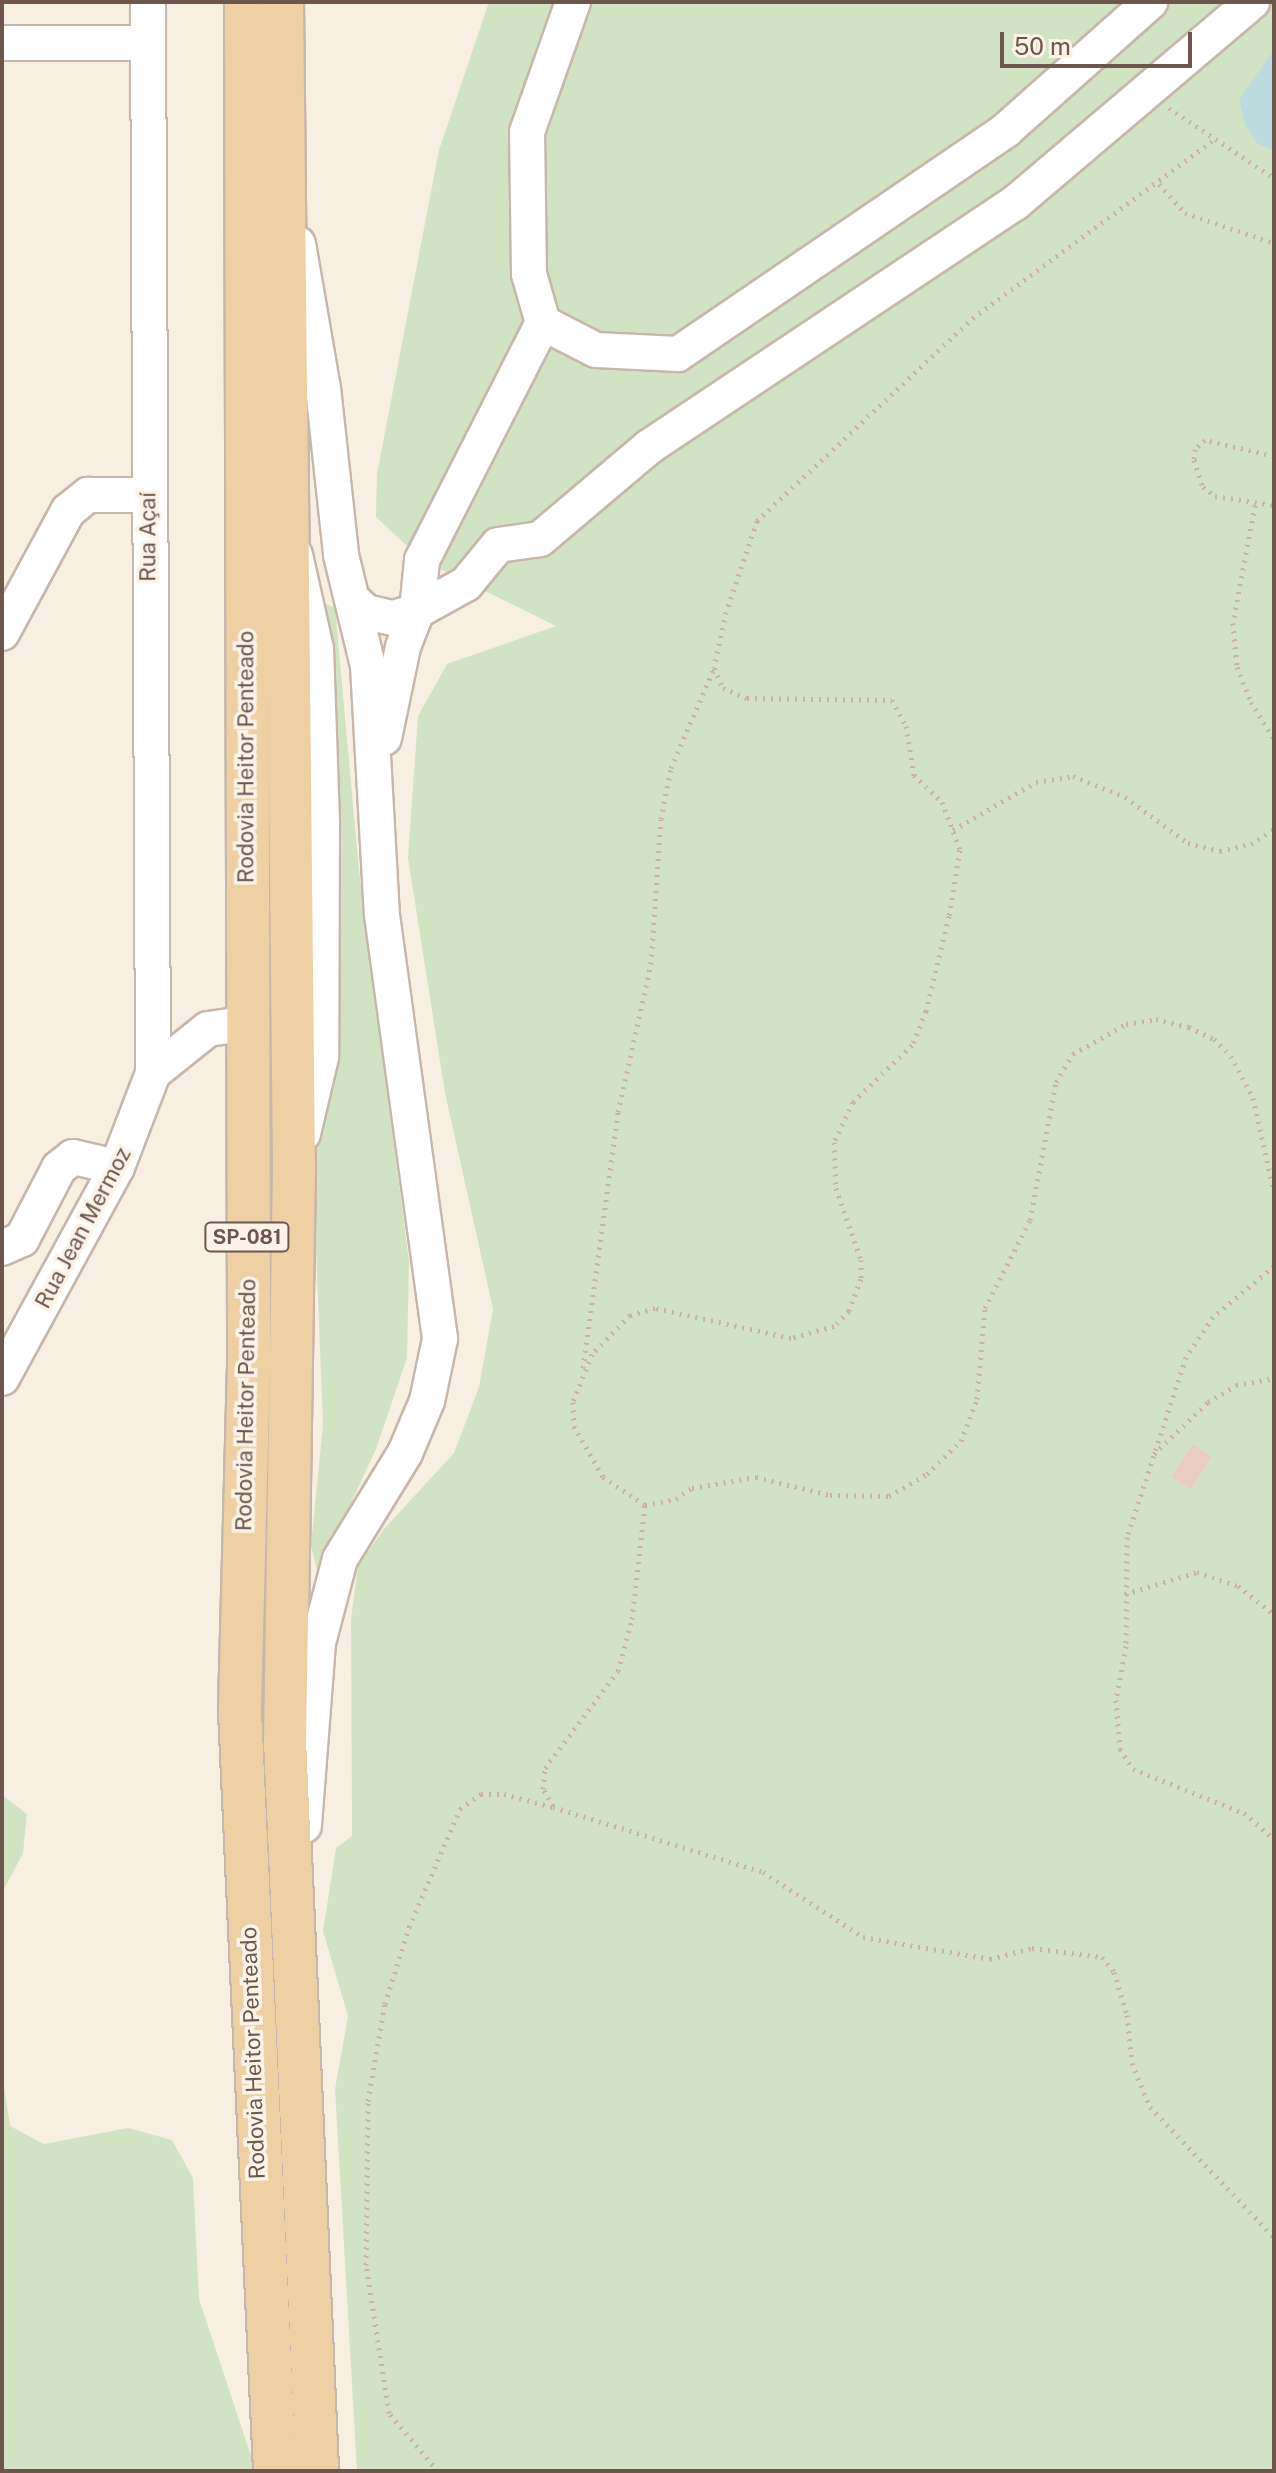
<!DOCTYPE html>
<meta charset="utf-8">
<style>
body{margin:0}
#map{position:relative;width:1276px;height:2473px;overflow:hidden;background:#f8efe3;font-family:"Public Sans",sans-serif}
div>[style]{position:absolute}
.green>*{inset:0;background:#d2e3c4}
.water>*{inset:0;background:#bbdbdf}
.building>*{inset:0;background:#eacdbe;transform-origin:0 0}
.path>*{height:5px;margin-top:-2.5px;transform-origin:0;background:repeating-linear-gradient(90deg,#ceb1a2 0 2px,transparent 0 8px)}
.roads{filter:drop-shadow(2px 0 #c7b6ac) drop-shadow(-2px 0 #c7b6ac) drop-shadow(0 2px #c7b6ac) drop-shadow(0 -2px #c7b6ac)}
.minor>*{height:34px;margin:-17px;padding:0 17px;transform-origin:17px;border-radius:17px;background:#fff}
.major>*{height:42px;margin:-21px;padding:0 21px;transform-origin:21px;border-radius:21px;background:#efcfa4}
span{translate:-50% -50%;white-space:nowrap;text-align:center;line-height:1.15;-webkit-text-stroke:7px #fcf3e8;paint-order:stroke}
.shield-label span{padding:2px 6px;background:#fcf3e8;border:2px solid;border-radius:6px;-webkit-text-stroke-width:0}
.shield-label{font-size:20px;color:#6c564d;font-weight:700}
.street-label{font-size:22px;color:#6c564d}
.frame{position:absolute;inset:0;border:4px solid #6c564d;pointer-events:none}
.scale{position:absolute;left:1000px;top:32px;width:192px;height:36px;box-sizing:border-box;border:4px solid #6c564d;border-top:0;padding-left:10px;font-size:24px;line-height:28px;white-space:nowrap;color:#6c564d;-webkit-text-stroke:6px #fcf3e8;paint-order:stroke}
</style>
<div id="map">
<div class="green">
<i style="clip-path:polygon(489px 2px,1274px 2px,1274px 2471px,357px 2471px,335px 2089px,348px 2016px,323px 1931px,336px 1848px,352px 1836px,351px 1619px,358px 1566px,383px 1530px,454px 1453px,479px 1387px,493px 1309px,445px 1093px,408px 858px,418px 716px,447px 664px,556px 626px,422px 560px,376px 517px,377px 474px,439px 150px)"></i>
<i style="clip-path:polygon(322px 602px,335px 608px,359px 870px,409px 1262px,407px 1358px,376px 1449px,318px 1575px,311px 1546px,323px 1424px,313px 1171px,330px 992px)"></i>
<i style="clip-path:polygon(2px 1795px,27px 1814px,23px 1853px,2px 1893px)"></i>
<i style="clip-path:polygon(2px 2073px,10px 2126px,44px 2144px,128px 2128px,172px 2140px,193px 2178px,199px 2299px,256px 2471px,2px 2471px)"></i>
</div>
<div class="water">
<i style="clip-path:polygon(1274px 50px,1274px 151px,1258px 144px,1245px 125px,1239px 99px)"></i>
</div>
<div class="building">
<i style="left:1193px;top:1444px;width:23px;height:39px;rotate:34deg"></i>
</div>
<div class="path">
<i style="left:1169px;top:108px;width:126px;rotate:33.7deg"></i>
<i style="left:1212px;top:141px;width:296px;rotate:143.5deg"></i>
<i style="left:974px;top:317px;width:298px;rotate:136.8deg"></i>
<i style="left:757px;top:521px;width:96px;rotate:108.8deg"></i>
<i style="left:726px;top:612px;width:57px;rotate:102.1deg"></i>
<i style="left:714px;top:668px;width:22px;rotate:66deg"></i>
<i style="left:723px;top:688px;width:26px;rotate:23deg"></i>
<i style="left:747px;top:698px;width:145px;rotate:0.8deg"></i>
<i style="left:892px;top:700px;width:30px;rotate:62deg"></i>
<i style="left:906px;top:726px;width:50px;rotate:80.7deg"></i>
<i style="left:914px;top:775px;width:39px;rotate:44deg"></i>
<i style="left:942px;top:802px;width:51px;rotate:69.4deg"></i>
<i style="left:960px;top:850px;width:67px;rotate:99.5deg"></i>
<i style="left:949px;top:916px;width:98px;rotate:103.6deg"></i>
<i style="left:926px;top:1011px;width:37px;rotate:112deg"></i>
<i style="left:912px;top:1045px;width:82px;rotate:136deg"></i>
<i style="left:853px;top:1102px;width:44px;rotate:115.4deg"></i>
<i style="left:834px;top:1142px;width:46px;rotate:87.5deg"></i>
<i style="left:836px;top:1188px;width:76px;rotate:70.9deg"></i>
<i style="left:861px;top:1260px;width:19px;rotate:90deg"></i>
<i style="left:861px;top:1279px;width:34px;rotate:111deg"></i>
<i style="left:849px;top:1311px;width:21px;rotate:135deg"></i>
<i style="left:834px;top:1326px;width:45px;rotate:164.4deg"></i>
<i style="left:791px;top:1338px;width:139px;rotate:-167.6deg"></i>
<i style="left:655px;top:1308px;width:26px;rotate:164deg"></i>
<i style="left:630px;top:1315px;width:54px;rotate:134.3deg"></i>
<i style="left:592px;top:1354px;width:52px;rotate:111.6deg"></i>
<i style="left:573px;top:1402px;width:24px;rotate:88deg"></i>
<i style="left:574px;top:1426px;width:59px;rotate:60.4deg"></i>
<i style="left:603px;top:1477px;width:50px;rotate:33.7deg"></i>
<i style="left:645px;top:1505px;width:32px;rotate:-11deg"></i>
<i style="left:676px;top:1499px;width:19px;rotate:-35deg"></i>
<i style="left:692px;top:1488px;width:65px;rotate:-9.8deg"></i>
<i style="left:756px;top:1477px;width:76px;rotate:13.7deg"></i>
<i style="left:830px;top:1495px;width:59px;rotate:1deg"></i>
<i style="left:889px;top:1496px;width:44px;rotate:-30.1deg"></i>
<i style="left:927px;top:1474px;width:47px;rotate:-44.1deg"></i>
<i style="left:961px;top:1441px;width:45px;rotate:-69.1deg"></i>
<i style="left:977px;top:1399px;width:91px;rotate:-85deg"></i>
<i style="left:985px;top:1308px;width:99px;rotate:-62.9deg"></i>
<i style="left:1030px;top:1220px;width:140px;rotate:-79.3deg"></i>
<i style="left:1056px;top:1082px;width:33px;rotate:-59deg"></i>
<i style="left:1073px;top:1054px;width:61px;rotate:-29.5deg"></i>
<i style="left:1126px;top:1024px;width:30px;rotate:-9deg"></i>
<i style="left:1156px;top:1019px;width:34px;rotate:14deg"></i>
<i style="left:1189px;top:1027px;width:28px;rotate:26deg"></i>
<i style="left:1214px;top:1039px;width:24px;rotate:45deg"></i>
<i style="left:1231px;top:1056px;width:47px;rotate:62.4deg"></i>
<i style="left:1253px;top:1098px;width:96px;rotate:77.4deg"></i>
<i style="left:1159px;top:184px;width:39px;rotate:48deg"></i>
<i style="left:1185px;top:213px;width:94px;rotate:18.6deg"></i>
<i style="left:1274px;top:456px;width:71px;rotate:-166.9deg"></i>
<i style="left:1205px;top:440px;width:13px;rotate:138deg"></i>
<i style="left:1195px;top:449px;width:11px;rotate:95deg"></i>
<i style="left:1194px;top:460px;width:28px;rotate:72deg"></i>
<i style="left:1203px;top:487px;width:15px;rotate:37deg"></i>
<i style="left:1215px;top:496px;width:60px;rotate:8.7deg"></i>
<i style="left:1255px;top:505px;width:120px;rotate:100.6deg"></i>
<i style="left:1233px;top:623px;width:44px;rotate:84.8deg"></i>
<i style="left:1237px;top:667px;width:38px;rotate:68deg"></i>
<i style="left:1251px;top:702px;width:44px;rotate:58.1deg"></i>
<i style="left:953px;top:830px;width:96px;rotate:-30deg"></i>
<i style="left:1036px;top:782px;width:37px;rotate:-9deg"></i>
<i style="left:1073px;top:776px;width:56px;rotate:22deg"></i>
<i style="left:1125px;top:797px;width:78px;rotate:36.1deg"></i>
<i style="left:1188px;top:843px;width:33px;rotate:14deg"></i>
<i style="left:1220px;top:851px;width:32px;rotate:-13deg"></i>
<i style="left:1251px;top:844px;width:27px;rotate:-33deg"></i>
<i style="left:1274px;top:1266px;width:80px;rotate:140.1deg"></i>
<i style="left:1213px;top:1317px;width:48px;rotate:124deg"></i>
<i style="left:1186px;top:1357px;width:189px;rotate:108.1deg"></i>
<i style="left:1127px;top:1537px;width:109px;rotate:90.5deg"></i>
<i style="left:1126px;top:1646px;width:55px;rotate:100.5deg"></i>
<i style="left:1116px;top:1700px;width:49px;rotate:85.3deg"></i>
<i style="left:1120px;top:1749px;width:24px;rotate:57deg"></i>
<i style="left:1133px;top:1769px;width:119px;rotate:21.6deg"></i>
<i style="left:1244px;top:1813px;width:40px;rotate:41deg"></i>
<i style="left:583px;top:1368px;width:258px;rotate:-82.2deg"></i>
<i style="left:618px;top:1112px;width:152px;rotate:-77.4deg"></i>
<i style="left:651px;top:964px;width:145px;rotate:-86.1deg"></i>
<i style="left:661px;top:819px;width:52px;rotate:-78.9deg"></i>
<i style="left:671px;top:768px;width:109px;rotate:-66.7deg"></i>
<i style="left:1154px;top:1454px;width:75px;rotate:-43.9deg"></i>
<i style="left:1208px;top:1402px;width:33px;rotate:-31deg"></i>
<i style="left:1236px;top:1385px;width:39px;rotate:-10deg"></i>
<i style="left:1125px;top:1594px;width:75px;rotate:-17deg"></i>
<i style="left:1197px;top:1572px;width:43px;rotate:18.9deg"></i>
<i style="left:1238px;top:1586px;width:46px;rotate:37.9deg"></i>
<i style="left:553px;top:1806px;width:20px;rotate:-120deg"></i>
<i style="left:543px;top:1789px;width:21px;rotate:-85deg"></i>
<i style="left:545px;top:1768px;width:121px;rotate:-53deg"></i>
<i style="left:618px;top:1671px;width:54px;rotate:-74.9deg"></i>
<i style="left:632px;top:1619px;width:115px;rotate:-83.5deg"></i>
<i style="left:438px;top:2471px;width:76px;rotate:-130.2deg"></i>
<i style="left:389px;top:2413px;width:150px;rotate:-98.8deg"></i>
<i style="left:366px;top:2265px;width:164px;rotate:-89.3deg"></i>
<i style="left:368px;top:2101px;width:98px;rotate:-80.1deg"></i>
<i style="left:385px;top:2004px;width:81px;rotate:-72.7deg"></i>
<i style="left:409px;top:1927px;width:129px;rotate:-66.6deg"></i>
<i style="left:460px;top:1809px;width:26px;rotate:-36deg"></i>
<i style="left:481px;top:1794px;width:23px"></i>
<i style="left:504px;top:1794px;width:51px;rotate:14.9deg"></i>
<i style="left:553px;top:1807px;width:220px;rotate:17.2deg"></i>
<i style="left:763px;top:1872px;width:119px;rotate:33deg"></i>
<i style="left:863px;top:1937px;width:129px;rotate:9.8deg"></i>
<i style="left:990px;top:1959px;width:43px;rotate:-14.7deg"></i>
<i style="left:1032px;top:1948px;width:71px;rotate:7.3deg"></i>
<i style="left:1102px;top:1957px;width:19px;rotate:51deg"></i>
<i style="left:1114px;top:1972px;width:45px;rotate:73.2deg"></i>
<i style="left:1127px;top:2015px;width:48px;rotate:84.1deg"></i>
<i style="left:1132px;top:2063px;width:48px;rotate:67.8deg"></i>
<i style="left:1150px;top:2107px;width:180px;rotate:46.4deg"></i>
</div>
<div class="roads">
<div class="minor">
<i style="left:2px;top:43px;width:146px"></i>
<i style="left:298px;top:244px;width:146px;rotate:80.2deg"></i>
<i style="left:323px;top:388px;width:168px;rotate:83.8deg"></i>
<i style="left:341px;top:555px;width:114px;rotate:76.3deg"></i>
<i style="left:368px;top:666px;width:249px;rotate:86.8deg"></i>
<i style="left:382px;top:915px;width:428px;rotate:82.2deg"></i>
<i style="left:440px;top:1339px;width:63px;rotate:101.8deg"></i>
<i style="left:427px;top:1401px;width:56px;rotate:112.9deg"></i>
<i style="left:405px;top:1453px;width:124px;rotate:121.5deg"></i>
<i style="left:340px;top:1559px;width:87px;rotate:104.7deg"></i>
<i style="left:318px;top:1643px;width:183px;rotate:94.4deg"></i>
<i style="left:543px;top:323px;width:59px;rotate:27deg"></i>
<i style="left:596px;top:350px;width:82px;rotate:2.8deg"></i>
<i style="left:678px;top:354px;width:397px;rotate:-34.3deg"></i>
<i style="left:1006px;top:130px;width:193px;rotate:-41.6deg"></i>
<i style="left:295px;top:555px;width:96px;rotate:77.4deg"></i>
<i style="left:316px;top:649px;width:175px;rotate:88deg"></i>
<i style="left:322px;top:824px;width:233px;rotate:90.2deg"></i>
<i style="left:321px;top:1057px;width:79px;rotate:103.2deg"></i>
<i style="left:352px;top:599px;width:19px;rotate:43deg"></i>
<i style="left:366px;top:612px;width:28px;rotate:13deg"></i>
<i style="left:393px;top:618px;width:25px;rotate:-16deg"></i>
<i style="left:417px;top:611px;width:56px;rotate:-28.9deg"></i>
<i style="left:466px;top:584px;width:50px;rotate:-50.6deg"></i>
<i style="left:498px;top:545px;width:42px;rotate:-8.1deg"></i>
<i style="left:540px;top:539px;width:143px;rotate:-40.2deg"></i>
<i style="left:649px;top:447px;width:440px;rotate:-33.7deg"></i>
<i style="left:1015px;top:203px;width:311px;rotate:-40.3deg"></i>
<i style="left:2px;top:633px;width:139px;rotate:-61.6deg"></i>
<i style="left:68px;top:511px;width:26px;rotate:-39deg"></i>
<i style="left:88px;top:495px;width:60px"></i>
<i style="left:384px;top:738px;width:93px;rotate:-78.2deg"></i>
<i style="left:403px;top:647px;width:39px;rotate:-69deg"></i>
<i style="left:417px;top:611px;width:51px;rotate:-84.4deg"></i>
<i style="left:422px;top:560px;width:266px;rotate:-63deg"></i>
<i style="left:543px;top:323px;width:51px;rotate:-105.9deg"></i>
<i style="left:529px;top:274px;width:142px;rotate:-90.8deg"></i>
<i style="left:527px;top:132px;width:138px;rotate:-70.5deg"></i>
<i style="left:153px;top:1073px;width:70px;rotate:-38.7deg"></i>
<i style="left:208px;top:1029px;width:37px;rotate:-8deg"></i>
<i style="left:2px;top:1248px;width:22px;rotate:-24deg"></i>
<i style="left:22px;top:1239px;width:80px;rotate:-62.5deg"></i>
<i style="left:59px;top:1168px;width:18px;rotate:-38deg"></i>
<i style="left:73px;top:1157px;width:45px;rotate:12.8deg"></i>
<i style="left:2px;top:1378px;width:240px;rotate:-61.4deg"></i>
<i style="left:117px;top:1167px;width:101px;rotate:-69deg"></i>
<i style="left:153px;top:1073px;width:1071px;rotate:-90.27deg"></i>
</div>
<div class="major">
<i style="left:246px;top:2px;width:1363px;rotate:89.87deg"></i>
<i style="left:249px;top:1365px;width:346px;rotate:91.5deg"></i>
<i style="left:240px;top:1711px;width:761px;rotate:87.36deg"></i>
<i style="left:282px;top:2px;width:1167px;rotate:89.41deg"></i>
<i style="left:294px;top:1169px;width:571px;rotate:90.9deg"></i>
<i style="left:285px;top:1740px;width:732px;rotate:87.49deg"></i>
</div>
</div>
<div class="shield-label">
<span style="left:247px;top:1237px">SP-081</span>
</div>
<div class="street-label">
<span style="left:148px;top:537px;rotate:-90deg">Rua Açaí</span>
<span style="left:246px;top:757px;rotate:-90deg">Rodovia Heitor Penteado</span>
<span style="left:83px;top:1228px;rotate:-62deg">Rua Jean Mermoz</span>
<span style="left:246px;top:1405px;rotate:-89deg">Rodovia Heitor Penteado</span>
<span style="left:253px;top:2053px;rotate:-92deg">Rodovia Heitor Penteado</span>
</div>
<div class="frame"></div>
<div class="scale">50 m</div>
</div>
